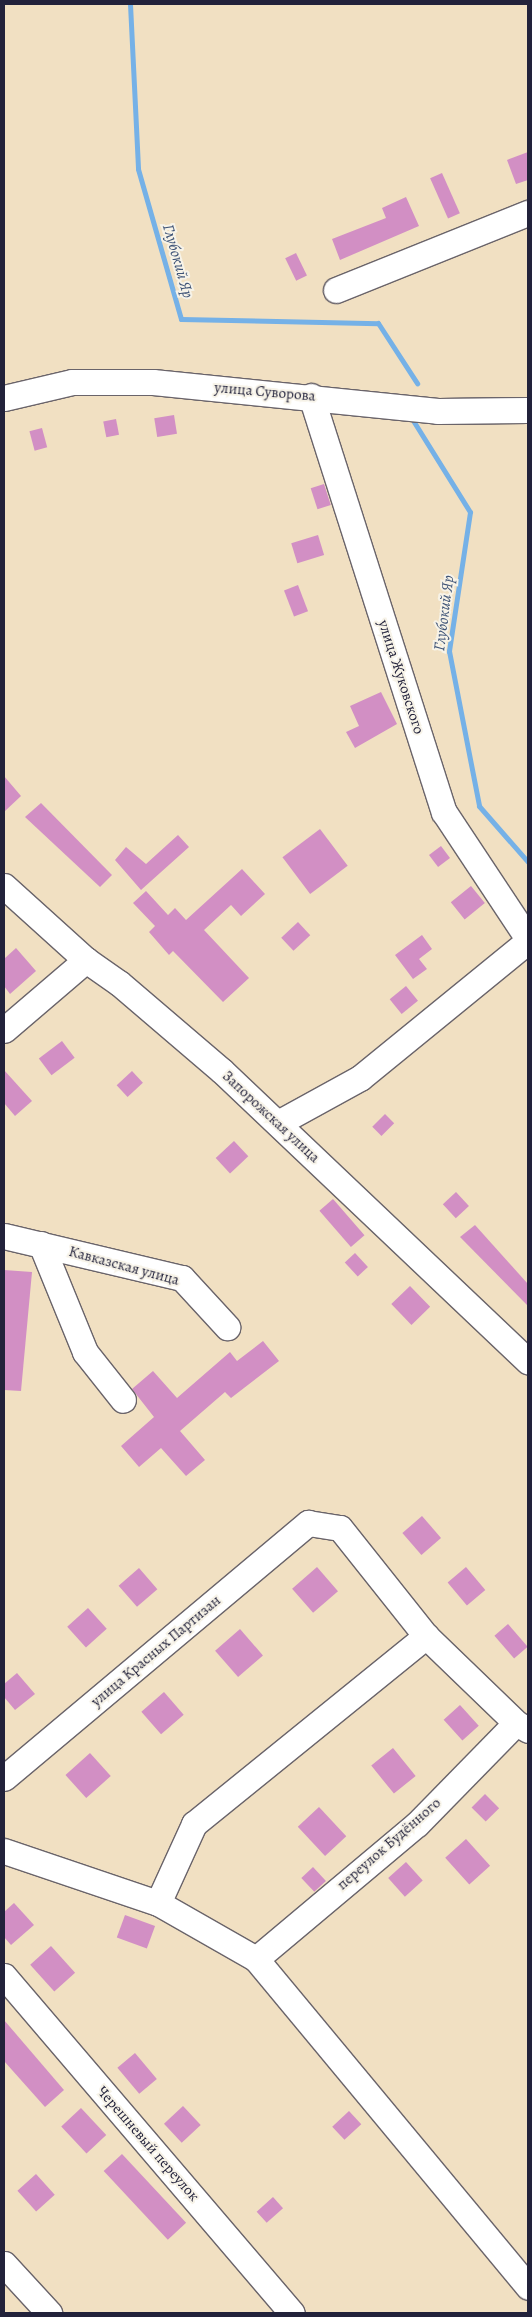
<!DOCTYPE html>
<meta charset="utf-8">
<style>
body{margin:0}
#map{position:relative;width:532px;height:2317px;overflow:hidden;background:#f1e0c2;font-family:Alegreya,serif}
div>[style]{position:absolute}
.stream>*{height:5px;margin:-2.5px;padding:0 2.5px;transform-origin:2.5px;border-radius:2.5px;background:#75b1e7}
.building>*{inset:0;background:#d28fc4;transform-origin:0 0}
.roads{filter:drop-shadow(1px 0 #6a646a) drop-shadow(-1px 0 #6a646a) drop-shadow(0 1px #6a646a) drop-shadow(0 -1px #6a646a)}
.minor>*{height:25px;margin:-12.5px;padding:0 12.5px;transform-origin:12.5px;border-radius:12.5px;background:#fff}
span{translate:-50% -50%;white-space:nowrap;text-align:center;line-height:1.15;-webkit-text-stroke:4px #f7f3e8;paint-order:stroke}
.street-label{font-size:15px;color:#22223b}
.water-label{font-size:16px;color:#3f5477;font-style:italic}
.frame{position:absolute;inset:0;border:5px solid #22223b;pointer-events:none}
</style>
<div id="map">
<div class="stream">
<i style="left:130px;top:4px;width:165px;rotate:87.2deg"></i>
<i style="left:138px;top:169px;width:156px;rotate:74deg"></i>
<i style="left:181px;top:319px;width:197px;rotate:1.2deg"></i>
<i style="left:378px;top:323px;width:72px;rotate:57deg"></i>
<i style="left:414px;top:422px;width:106px;rotate:58.1deg"></i>
<i style="left:470px;top:512px;width:141px;rotate:98.6deg"></i>
<i style="left:449px;top:651px;width:158px;rotate:79deg"></i>
<i style="left:479px;top:806px;width:74px;rotate:48.8deg"></i>
</div>
<div class="building">
<i style="clip-path:polygon(528px 152px,528px 180px,516px 184px,507px 160px)"></i>
<i style="left:442px;top:173px;width:44px;height:13px;rotate:66deg"></i>
<i style="clip-path:polygon(406px 197px,419px 226px,340px 260px,332px 239px,386px 218px,382px 208px)"></i>
<i style="left:296px;top:253px;width:25px;height:12px;rotate:64deg"></i>
<i style="left:174px;top:415px;width:19px;height:20px;rotate:81deg"></i>
<i style="left:116px;top:419px;width:16px;height:13px;rotate:79deg"></i>
<i style="left:42px;top:428px;width:20px;height:13px;rotate:75deg"></i>
<i style="left:324px;top:484px;width:22px;height:14px;rotate:72deg"></i>
<i style="left:318px;top:535px;width:21px;height:28px;rotate:73deg"></i>
<i style="left:298px;top:585px;width:28px;height:15px;rotate:69deg"></i>
<i style="clip-path:polygon(381px 692px,397px 724px,355px 748px,346px 732px,359px 726px,350px 706px)"></i>
<i style="clip-path:polygon(4px 776px,21px 796px,4px 812px)"></i>
<i style="clip-path:polygon(41px 803px,112px 875px,100px 887px,25px 817px)"></i>
<i style="left:320px;top:829px;width:46px;height:47px;rotate:53deg"></i>
<i style="clip-path:polygon(178px 835px,189px 847px,141px 890px,115px 860px,126px 847px,146px 864px)"></i>
<i style="left:441px;top:846px;width:15px;height:15px;rotate:53deg"></i>
<i style="clip-path:polygon(242px 869px,265px 894px,241px 916px,231px 905px,204px 930px,249px 978px,223px 1002px,173px 951px,169px 955px,149px 932px,155px 926px,133px 903px,146px 891px,168px 915px,175px 908px,186px 920px)"></i>
<i style="left:471px;top:886px;width:22px;height:26px;rotate:51deg"></i>
<i style="left:298px;top:922px;width:18px;height:23px;rotate:47deg"></i>
<i style="clip-path:polygon(422px 935px,432px 949px,419px 959px,427px 969px,413px 979px,395px 955px)"></i>
<i style="clip-path:polygon(16px 948px,36px 971px,10px 994px,4px 986px,4px 959px)"></i>
<i style="left:406px;top:986px;width:19px;height:21px;rotate:51deg"></i>
<i style="left:62px;top:1041px;width:21px;height:29px;rotate:53deg"></i>
<i style="clip-path:polygon(4px 1070px,32px 1101px,15px 1116px,4px 1103px)"></i>
<i style="left:132px;top:1071px;width:16px;height:21px;rotate:47deg"></i>
<i style="left:385px;top:1114px;width:13px;height:18px;rotate:45deg"></i>
<i style="left:234px;top:1141px;width:21px;height:25px;rotate:47deg"></i>
<i style="left:456px;top:1192px;width:19px;height:18px;rotate:47deg"></i>
<i style="left:333px;top:1199px;width:48px;height:18px;rotate:49deg"></i>
<i style="clip-path:polygon(475px 1225px,528px 1284px,528px 1306px,460px 1237px)"></i>
<i style="left:355px;top:1253px;width:19px;height:14px;rotate:47deg"></i>
<i style="clip-path:polygon(4px 1270px,32px 1272px,21px 1391px,4px 1390px)"></i>
<i style="left:410px;top:1286px;width:29px;height:26px;rotate:46deg"></i>
<i style="clip-path:polygon(263px 1341px,279px 1361px,231px 1398px,225px 1392px,180px 1431px,205px 1460px,186px 1476px,161px 1448px,139px 1467px,121px 1446px,154px 1417px,132px 1389px,153px 1371px,177px 1398px,230px 1352px,237px 1361px)"></i>
<i style="left:422px;top:1516px;width:29px;height:26px;rotate:49deg"></i>
<i style="left:317px;top:1567px;width:32px;height:33px;rotate:49deg"></i>
<i style="left:466px;top:1567px;width:30px;height:24px;rotate:50deg"></i>
<i style="left:139px;top:1568px;width:28px;height:27px;rotate:49deg"></i>
<i style="left:88px;top:1608px;width:28px;height:28px;rotate:48deg"></i>
<i style="left:508px;top:1624px;width:30px;height:18px;rotate:49deg"></i>
<i style="left:240px;top:1629px;width:35px;height:33px;rotate:49deg"></i>
<i style="clip-path:polygon(17px 1673px,35px 1694px,15px 1710px,4px 1697px,4px 1684px)"></i>
<i style="left:164px;top:1692px;width:30px;height:30px;rotate:49deg"></i>
<i style="left:460px;top:1705px;width:28px;height:22px;rotate:48deg"></i>
<i style="left:393px;top:1748px;width:36px;height:28px;rotate:51deg"></i>
<i style="left:90px;top:1753px;width:31px;height:33px;rotate:48deg"></i>
<i style="left:485px;top:1794px;width:20px;height:19px;rotate:45deg"></i>
<i style="left:319px;top:1807px;width:40px;height:29px;rotate:47deg"></i>
<i style="left:466px;top:1839px;width:36px;height:28px;rotate:48deg"></i>
<i style="left:406px;top:1862px;width:25px;height:24px;rotate:48deg"></i>
<i style="left:313px;top:1867px;width:19px;height:16px;rotate:47deg"></i>
<i style="clip-path:polygon(14px 1903px,34px 1925px,11px 1945px,4px 1937px,4px 1912px)"></i>
<i style="left:125px;top:1915px;width:32px;height:24px;rotate:20deg"></i>
<i style="left:51px;top:1946px;width:36px;height:28px;rotate:48deg"></i>
<i style="clip-path:polygon(4px 2020px,64px 2090px,45px 2107px,4px 2061px)"></i>
<i style="left:135px;top:2053px;width:34px;height:23px;rotate:50deg"></i>
<i style="left:183px;top:2106px;width:26px;height:26px;rotate:47deg"></i>
<i style="left:81px;top:2108px;width:37px;height:27px;rotate:47deg"></i>
<i style="left:349px;top:2111px;width:18px;height:23px;rotate:47deg"></i>
<i style="left:122px;top:2154px;width:94px;height:25px;rotate:47deg"></i>
<i style="left:36px;top:2174px;width:28px;height:25px;rotate:48deg"></i>
<i style="left:273px;top:2197px;width:15px;height:22px;rotate:48deg"></i>
</div>
<div class="roads">
<div class="minor">
<i style="left:336px;top:290px;width:207px;rotate:-21.9deg"></i>
<i style="left:311px;top:396px;width:437px;rotate:72.3deg"></i>
<i style="left:444px;top:812px;width:152px;rotate:56.5deg"></i>
<i style="left:4px;top:398px;width:70px;rotate:-13.2deg"></i>
<i style="left:72px;top:382px;width:81px"></i>
<i style="left:153px;top:382px;width:286px;rotate:5.8deg"></i>
<i style="left:438px;top:411px;width:90px;rotate:-0.6deg"></i>
<i style="left:4px;top:886px;width:110px;rotate:42.1deg"></i>
<i style="left:86px;top:960px;width:40px;rotate:34.9deg"></i>
<i style="left:119px;top:983px;width:135px;rotate:40.5deg"></i>
<i style="left:222px;top:1071px;width:422px;rotate:43.5deg"></i>
<i style="left:4px;top:1030px;width:108px;rotate:-40.5deg"></i>
<i style="left:278px;top:1123px;width:94px;rotate:-28.8deg"></i>
<i style="left:360px;top:1078px;width:217px;rotate:-39.2deg"></i>
<i style="left:4px;top:1236px;width:183px;rotate:13.3deg"></i>
<i style="left:182px;top:1278px;width:67px;rotate:47.4deg"></i>
<i style="left:41px;top:1244px;width:117px;rotate:67.8deg"></i>
<i style="left:85px;top:1352px;width:61px;rotate:51.6deg"></i>
<i style="left:4px;top:1778px;width:397px;rotate:-40deg"></i>
<i style="left:308px;top:1523px;width:32px;rotate:9deg"></i>
<i style="left:340px;top:1528px;width:138px;rotate:51.5deg"></i>
<i style="left:426px;top:1636px;width:125px;rotate:44deg"></i>
<i style="left:516px;top:1723px;width:14px;rotate:30deg"></i>
<i style="left:4px;top:1851px;width:163px;rotate:18.7deg"></i>
<i style="left:158px;top:1903px;width:113px;rotate:29.7deg"></i>
<i style="left:256px;top:1959px;width:426px;rotate:50.3deg"></i>
<i style="left:158px;top:1903px;width:87px;rotate:-65.5deg"></i>
<i style="left:194px;top:1824px;width:299px;rotate:-39deg"></i>
<i style="left:256px;top:1959px;width:210px;rotate:-40deg"></i>
<i style="left:417px;top:1824px;width:141px;rotate:-45.6deg"></i>
<i style="left:4px;top:1976px;width:443px;rotate:49.5deg"></i>
<i style="left:4px;top:2264px;width:67px;rotate:47.4deg"></i>
</div>
</div>
<div class="street-label">
<span style="left:265px;top:392px;rotate:5deg">улица Суворова</span>
<span style="left:401px;top:677px;rotate:72deg">улица Жуковского</span>
<span style="left:271px;top:1117px;rotate:43deg">Запорожская улица</span>
<span style="left:124px;top:1266px;rotate:15deg">Кавказская улица</span>
<span style="left:156px;top:1651px;rotate:-40deg">улица Красных Партизан</span>
<span style="left:389px;top:1844px;rotate:-41deg">переулок Будённого</span>
<span style="left:148px;top:2144px;rotate:49deg">Черешневый переулок</span>
</div>
<div class="water-label">
<span style="left:178px;top:261px;rotate:74deg">Глубокий Яр</span>
<span style="left:444px;top:613px;rotate:-83deg">Глубокий Яр</span>
</div>
<div class="frame"></div>
</div>
